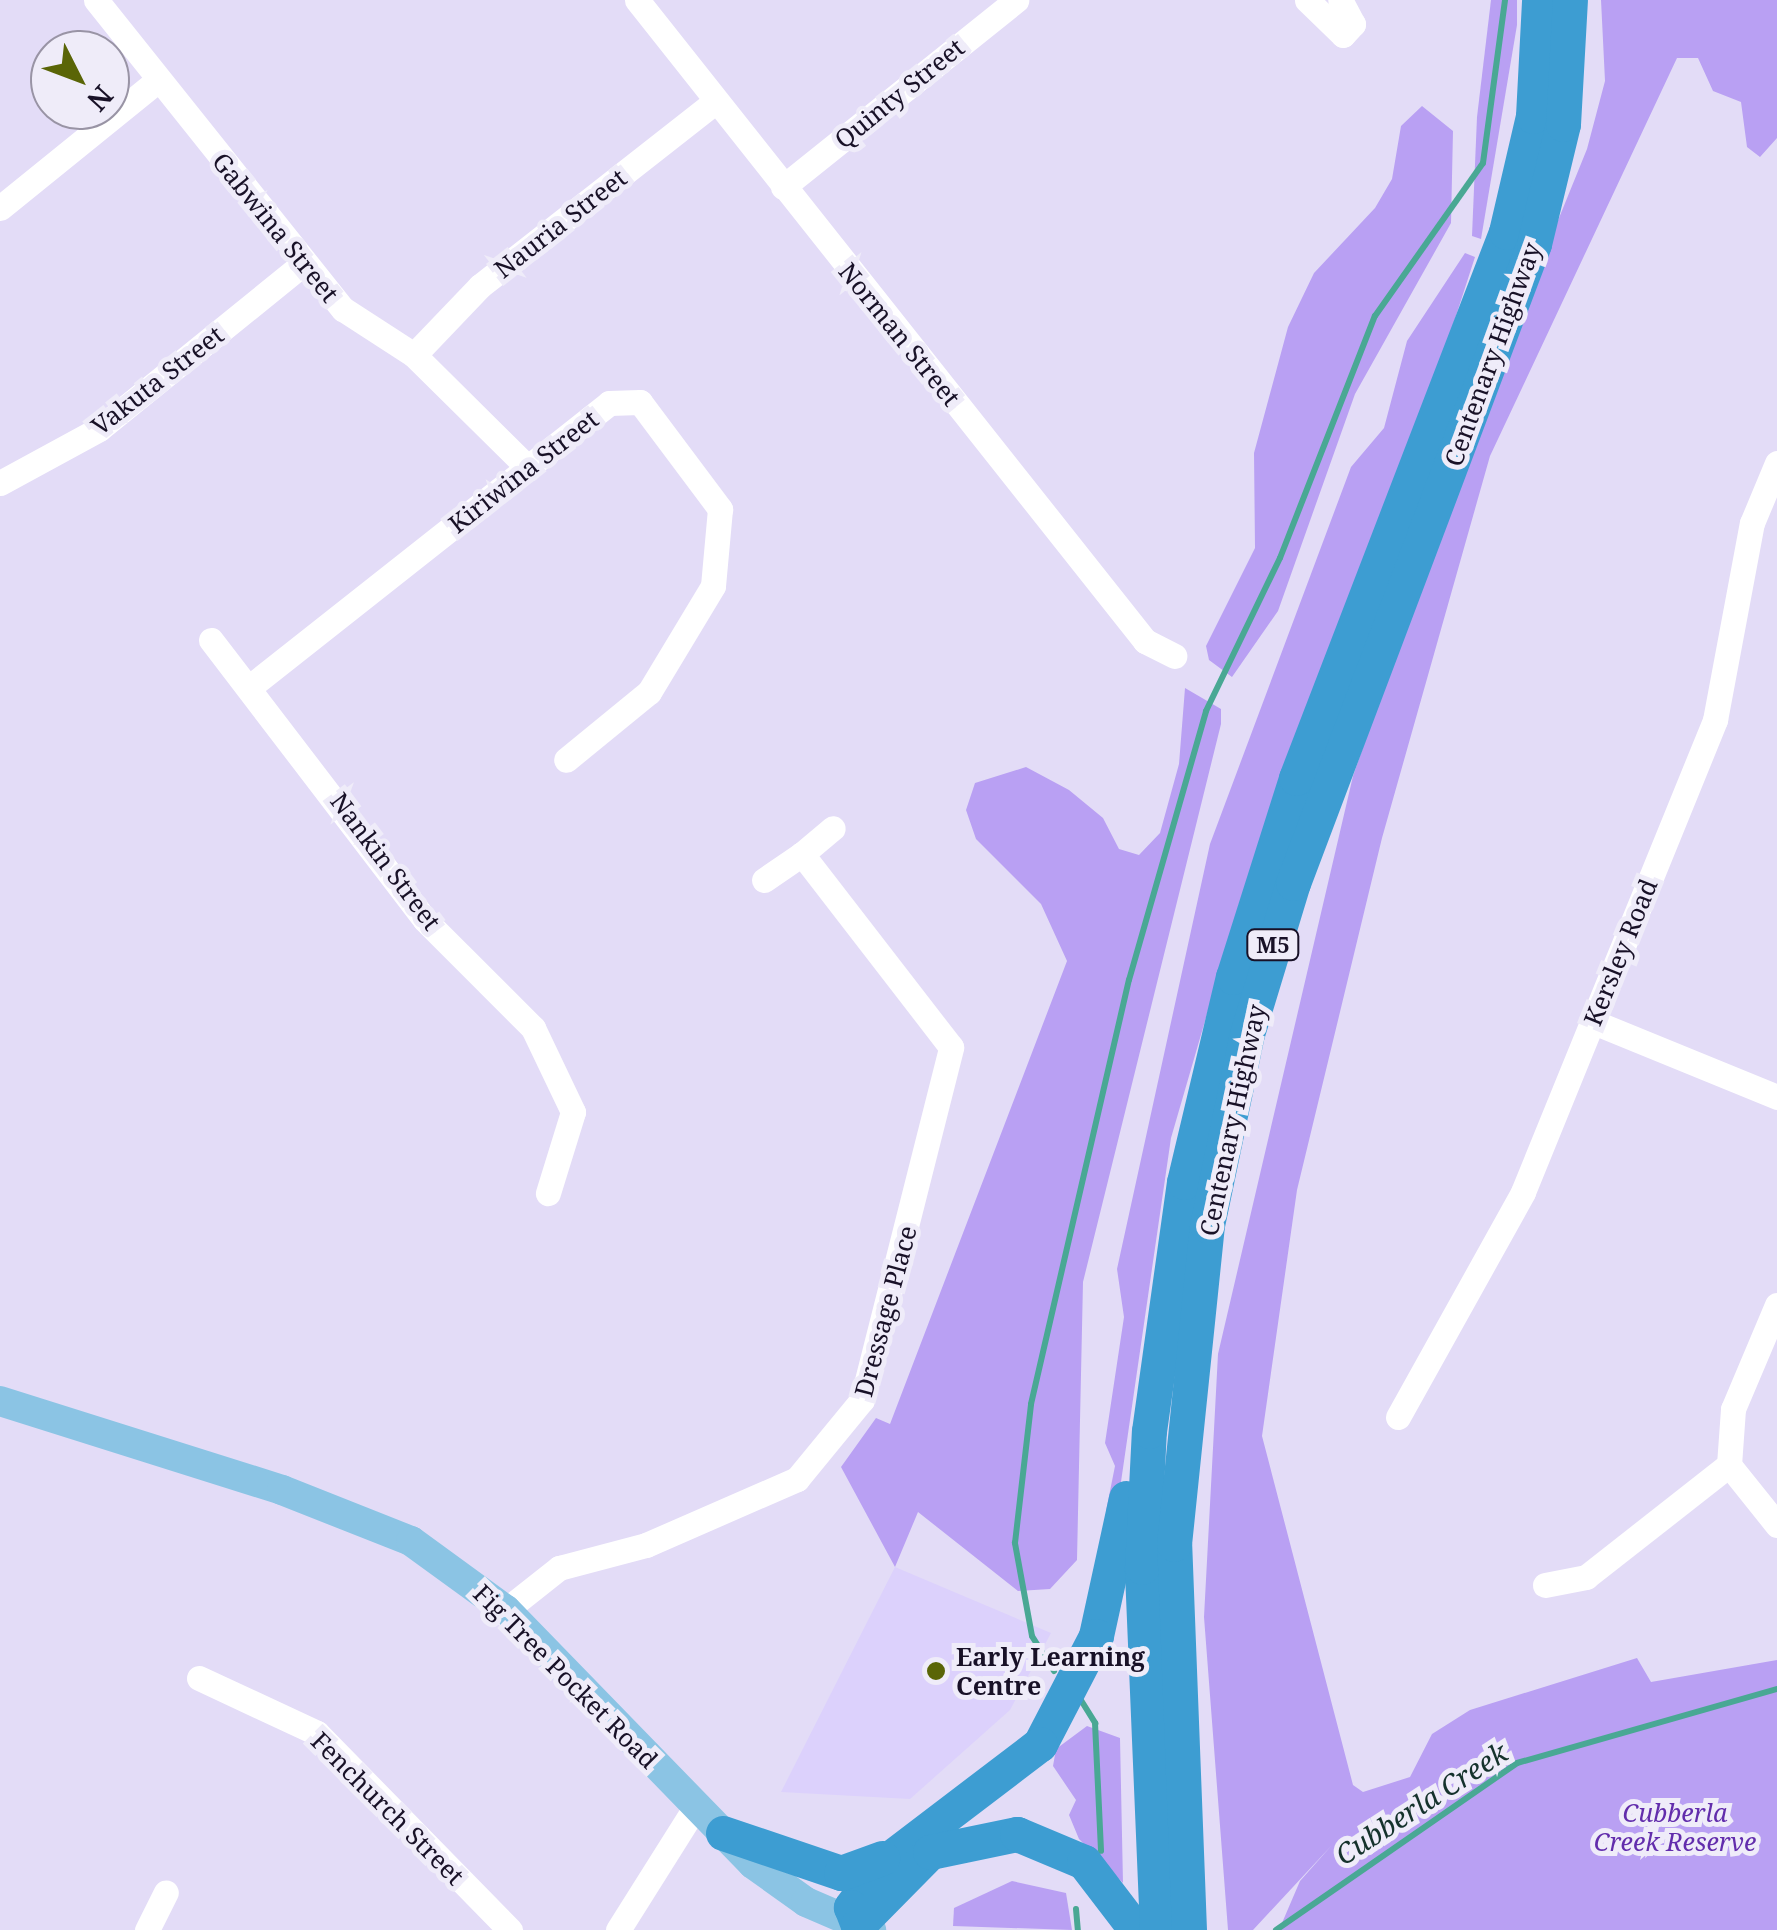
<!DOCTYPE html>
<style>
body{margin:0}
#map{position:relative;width:1777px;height:1930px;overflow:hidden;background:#e3dcf7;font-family:"Noto Serif",serif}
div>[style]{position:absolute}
.built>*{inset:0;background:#dcd1fc}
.green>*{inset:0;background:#b9a0f3}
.stream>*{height:6px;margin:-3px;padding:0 3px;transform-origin:3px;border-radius:3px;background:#49a894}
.minor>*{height:25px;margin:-12.5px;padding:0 12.5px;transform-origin:12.5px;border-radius:12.5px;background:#fff}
.major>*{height:30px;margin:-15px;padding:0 15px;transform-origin:15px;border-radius:15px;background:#8bc4e4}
.highway>*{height:35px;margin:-17.5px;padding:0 17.5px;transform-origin:17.5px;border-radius:17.5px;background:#3d9dd2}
.dots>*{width:28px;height:28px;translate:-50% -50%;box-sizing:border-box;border:5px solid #efecf9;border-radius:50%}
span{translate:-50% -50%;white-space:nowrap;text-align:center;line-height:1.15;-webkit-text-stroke:10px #efecf9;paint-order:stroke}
.shield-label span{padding:2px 8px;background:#efecf9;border:2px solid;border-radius:8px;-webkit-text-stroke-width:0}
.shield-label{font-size:22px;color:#181127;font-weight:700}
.street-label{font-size:25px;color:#181127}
.poi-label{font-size:25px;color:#181127;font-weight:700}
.left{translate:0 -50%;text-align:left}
.park-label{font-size:25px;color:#622dac;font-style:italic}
.water-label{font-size:28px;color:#15322c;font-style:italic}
.north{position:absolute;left:30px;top:30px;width:100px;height:100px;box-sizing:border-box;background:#efecf9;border:2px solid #9994a5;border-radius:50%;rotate:132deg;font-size:28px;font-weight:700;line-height:40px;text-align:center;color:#181127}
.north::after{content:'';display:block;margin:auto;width:35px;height:45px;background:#5a6507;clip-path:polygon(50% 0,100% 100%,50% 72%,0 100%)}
</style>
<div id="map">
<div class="built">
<i style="clip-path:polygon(895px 1567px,1051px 1633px,1010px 1710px,910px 1799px,781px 1792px)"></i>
</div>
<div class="green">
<i style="clip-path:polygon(1491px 0,1517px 0,1517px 25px,1481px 239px,1472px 236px,1477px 117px)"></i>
<i style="clip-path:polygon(1601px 0,1777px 0,1777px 138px,1760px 157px,1747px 147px,1741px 102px,1713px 91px,1698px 58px,1677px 58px,1490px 456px,1382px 838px,1297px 1190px,1262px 1436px,1353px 1785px,1363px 1792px,1410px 1777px,1432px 1734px,1470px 1710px,1637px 1658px,1651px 1682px,1777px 1660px,1777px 1930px,1279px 1930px,1300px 1881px,1332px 1845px,1253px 1930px,1228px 1930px,1204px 1617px,1218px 1354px,1353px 776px,1477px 420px,1587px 149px,1605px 81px)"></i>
<i style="clip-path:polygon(1422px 106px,1453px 131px,1451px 223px,1355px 394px,1278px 611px,1232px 677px,1209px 660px,1206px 646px,1255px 548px,1254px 453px,1288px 327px,1314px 273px,1375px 208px,1392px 179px,1401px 126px)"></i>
<i style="clip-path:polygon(1465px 253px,1475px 257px,1441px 362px,1239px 904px,1171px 1138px,1114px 1530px,1106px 1511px,1115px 1466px,1105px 1443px,1124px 1317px,1117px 1269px,1210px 844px,1351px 467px,1384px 428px,1407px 341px)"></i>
<i style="clip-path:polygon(1185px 688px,1221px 709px,1221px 724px,1083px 1282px,1077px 1560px,1050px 1589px,1018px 1591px,918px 1512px,895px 1567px,841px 1467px,876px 1418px,890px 1424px,1067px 961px,1041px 904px,976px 839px,966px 810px,975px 783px,1026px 767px,1069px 790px,1103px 818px,1119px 849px,1139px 855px,1160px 833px,1179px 764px)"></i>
<i style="clip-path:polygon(1087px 1726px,1120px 1738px,1123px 1883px,1079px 1839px,1069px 1815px,1076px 1800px,1053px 1766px,1056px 1749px)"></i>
<i style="clip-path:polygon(1012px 1881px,1066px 1893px,1072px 1930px,953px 1926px,954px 1908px)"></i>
</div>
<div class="stream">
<i style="left:1054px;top:1671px;width:41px;rotate:-122.2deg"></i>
<i style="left:1032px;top:1636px;width:95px;rotate:-100.4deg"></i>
<i style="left:1015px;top:1543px;width:140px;rotate:-83.4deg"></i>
<i style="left:1031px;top:1404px;width:435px;rotate:-77deg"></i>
<i style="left:1129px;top:980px;width:280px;rotate:-74deg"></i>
<i style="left:1206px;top:711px;width:170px;rotate:-64.2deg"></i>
<i style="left:1280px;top:558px;width:260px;rotate:-68.6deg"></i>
<i style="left:1375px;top:316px;width:187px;rotate:-54.8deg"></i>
<i style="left:1483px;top:163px;width:164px;rotate:-82.3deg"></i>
<i style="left:1079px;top:1697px;width:31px;rotate:58deg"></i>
<i style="left:1095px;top:1723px;width:128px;rotate:87.3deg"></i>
<i style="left:1076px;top:1909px;width:21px;rotate:85deg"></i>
<i style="left:1276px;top:1930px;width:293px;rotate:-34.7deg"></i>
<i style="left:1517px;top:1763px;width:270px;rotate:-15.9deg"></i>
</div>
<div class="minor">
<i style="left:96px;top:0;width:396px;rotate:51.4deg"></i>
<i style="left:343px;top:309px;width:85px;rotate:32.9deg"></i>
<i style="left:414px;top:355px;width:159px;rotate:44.7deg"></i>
<i style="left:637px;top:0;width:818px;rotate:51.6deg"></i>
<i style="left:1145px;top:641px;width:33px;rotate:27deg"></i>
<i style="left:1307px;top:0;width:50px;rotate:44.2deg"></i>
<i style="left:1343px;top:35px;width:15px;rotate:-48deg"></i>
<i style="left:1353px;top:24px;width:27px;rotate:-118deg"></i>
<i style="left:783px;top:187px;width:299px;rotate:-38.7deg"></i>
<i style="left:0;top:208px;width:203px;rotate:-39deg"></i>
<i style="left:414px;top:355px;width:95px;rotate:-46.3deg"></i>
<i style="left:480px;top:286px;width:300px;rotate:-38.1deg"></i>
<i style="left:0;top:483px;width:113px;rotate:-28.6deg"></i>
<i style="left:99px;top:429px;width:264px;rotate:-39deg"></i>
<i style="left:211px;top:640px;width:352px;rotate:52.6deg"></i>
<i style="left:425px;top:920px;width:153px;rotate:45deg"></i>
<i style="left:533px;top:1028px;width:93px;rotate:64.5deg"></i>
<i style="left:573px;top:1112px;width:85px;rotate:107.2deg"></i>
<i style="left:251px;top:686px;width:456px;rotate:-38.3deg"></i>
<i style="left:609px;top:403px;width:31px;rotate:-2deg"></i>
<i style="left:640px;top:402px;width:134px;rotate:53.2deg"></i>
<i style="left:720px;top:509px;width:77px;rotate:95.2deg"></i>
<i style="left:713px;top:586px;width:124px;rotate:121.1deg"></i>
<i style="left:649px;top:692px;width:107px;rotate:140.7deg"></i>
<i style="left:802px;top:854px;width:40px;rotate:-40deg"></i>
<i style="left:1591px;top:1021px;width:201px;rotate:22.2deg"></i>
<i style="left:1398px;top:1417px;width:257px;rotate:-60.9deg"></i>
<i style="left:1523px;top:1192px;width:510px;rotate:-67.86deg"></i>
<i style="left:1715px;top:720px;width:200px;rotate:-79.4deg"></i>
<i style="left:1752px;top:523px;width:65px;rotate:-67.4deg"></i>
<i style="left:1729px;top:1465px;width:56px;rotate:-85.9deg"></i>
<i style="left:1733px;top:1409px;width:113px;rotate:-67.1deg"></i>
<i style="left:1729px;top:1465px;width:77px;rotate:51.3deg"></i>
<i style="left:1545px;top:1585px;width:42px;rotate:-11deg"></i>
<i style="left:1586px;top:1577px;width:182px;rotate:-38.1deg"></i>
<i style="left:506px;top:1610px;width:68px;rotate:-38.4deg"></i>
<i style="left:559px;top:1568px;width:90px;rotate:-14.8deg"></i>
<i style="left:646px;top:1545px;width:165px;rotate:-23.6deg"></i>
<i style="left:797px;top:1479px;width:102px;rotate:-50.6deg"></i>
<i style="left:862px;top:1400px;width:364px;rotate:-75.8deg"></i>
<i style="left:951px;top:1047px;width:244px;rotate:-127.7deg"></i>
<i style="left:802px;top:854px;width:46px;rotate:145.6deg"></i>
<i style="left:199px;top:1678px;width:130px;rotate:25deg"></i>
<i style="left:317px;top:1733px;width:276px;rotate:45.6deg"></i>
<i style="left:147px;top:1930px;width:42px;rotate:-63.4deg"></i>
<i style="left:618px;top:1930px;width:146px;rotate:-57.8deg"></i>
</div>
<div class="major">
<i style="left:0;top:1401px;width:296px;rotate:17.5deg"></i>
<i style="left:282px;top:1490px;width:139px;rotate:21.6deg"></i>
<i style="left:411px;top:1541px;width:117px;rotate:36deg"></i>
<i style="left:506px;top:1610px;width:354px;rotate:45.8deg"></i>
<i style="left:753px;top:1864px;width:65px;rotate:35.6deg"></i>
<i style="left:806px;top:1902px;width:71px;rotate:23.3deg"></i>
</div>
<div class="highway">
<i style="left:1126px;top:1498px;width:141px;rotate:102.3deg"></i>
<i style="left:1096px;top:1636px;width:122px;rotate:117.4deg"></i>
<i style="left:1040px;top:1744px;width:200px;rotate:142.7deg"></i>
<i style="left:881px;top:1865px;width:52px;rotate:125.5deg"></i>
<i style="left:851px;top:1907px;width:19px;rotate:69deg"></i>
<i style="left:858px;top:1925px;width:103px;rotate:-45.4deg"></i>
<i style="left:930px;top:1852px;width:89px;rotate:-11.7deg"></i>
<i style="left:1017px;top:1834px;width:73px;rotate:22.7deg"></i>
<i style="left:1084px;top:1862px;width:86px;rotate:52.6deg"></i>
<i style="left:723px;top:1833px;width:125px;rotate:18.7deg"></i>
<i style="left:841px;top:1873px;width:44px;rotate:-20.1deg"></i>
<i style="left:1157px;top:1930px;width:363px;rotate:-92.4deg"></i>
<i style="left:1142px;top:1567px;width:136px;rotate:-87.1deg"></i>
<i style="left:1149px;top:1431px;width:251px;rotate:-82deg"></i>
<i style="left:1184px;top:1182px;width:211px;rotate:-76.6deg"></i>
<i style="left:1233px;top:977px;width:209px;rotate:-72.4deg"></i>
<i style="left:1296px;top:778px;width:585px;rotate:-68.96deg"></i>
<i style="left:1506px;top:232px;width:119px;rotate:-76.9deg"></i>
<i style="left:1533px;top:116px;width:116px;rotate:-87deg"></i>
<i style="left:1189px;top:1930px;width:386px;rotate:-92.2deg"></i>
<i style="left:1174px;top:1544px;width:321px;rotate:-84.1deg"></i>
<i style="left:1207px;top:1225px;width:195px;rotate:-78.2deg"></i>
<i style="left:1247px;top:1034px;width:158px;rotate:-73.1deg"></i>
<i style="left:1293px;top:883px;width:683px;rotate:-69.34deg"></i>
<i style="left:1534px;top:244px;width:123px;rotate:-76.4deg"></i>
<i style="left:1563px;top:124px;width:124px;rotate:-86.8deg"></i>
</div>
<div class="dots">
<i style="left:936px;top:1671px;background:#5a6507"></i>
</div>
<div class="shield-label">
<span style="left:1273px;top:945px">M5</span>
</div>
<div class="street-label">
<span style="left:899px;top:93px;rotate:-39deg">Quinty Street</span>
<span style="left:560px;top:223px;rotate:-38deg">Nauria Street</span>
<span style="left:276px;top:227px;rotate:51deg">Gabwina Street</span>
<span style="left:900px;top:334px;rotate:51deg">Norman Street</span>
<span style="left:1492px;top:354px;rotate:-70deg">Centenary Highway</span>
<span style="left:157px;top:380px;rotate:-38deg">Vakuta Street</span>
<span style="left:523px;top:471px;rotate:-38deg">Kiriwina Street</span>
<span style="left:386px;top:861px;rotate:53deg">Nankin Street</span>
<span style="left:1620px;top:952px;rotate:-68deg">Kersley Road</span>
<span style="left:1232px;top:1120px;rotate:-78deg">Centenary Highway</span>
<span style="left:885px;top:1311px;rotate:-75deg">Dressage Place</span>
<span style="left:566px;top:1676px;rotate:45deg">Fig Tree Pocket Road</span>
<span style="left:388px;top:1808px;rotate:45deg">Fenchurch Street</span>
</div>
<div class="poi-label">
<span class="left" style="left:956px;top:1671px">Early Learning<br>Centre</span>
</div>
<div class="park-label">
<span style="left:1675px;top:1827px">Cubberla<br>Creek Reserve</span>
</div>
<div class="water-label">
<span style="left:1421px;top:1803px;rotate:-33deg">Cubberla Creek</span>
</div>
<div class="north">N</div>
</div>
